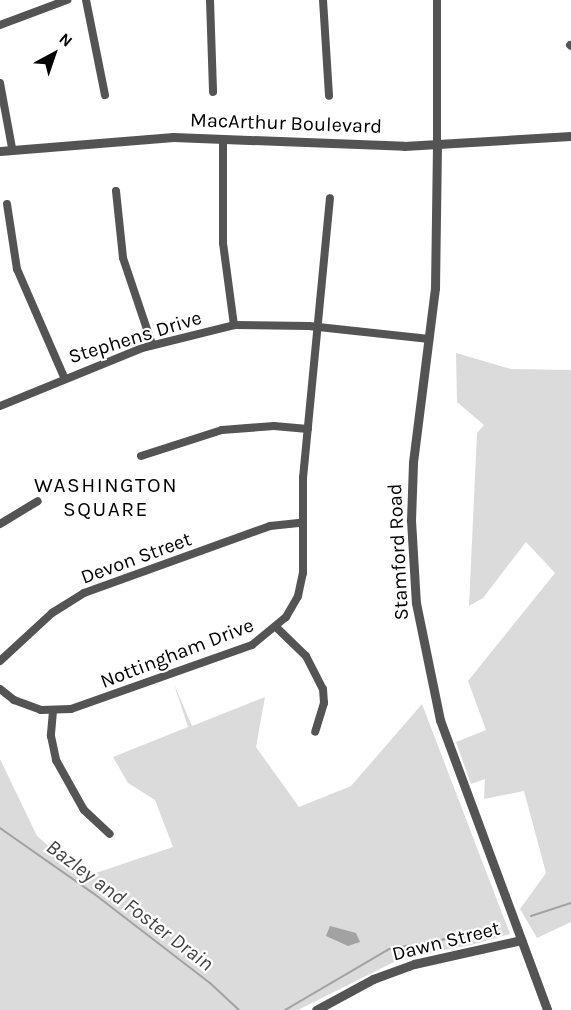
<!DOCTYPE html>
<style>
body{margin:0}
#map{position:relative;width:571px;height:1010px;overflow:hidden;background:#fff;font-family:Karla,sans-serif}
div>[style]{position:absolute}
.green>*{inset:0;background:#dbdbdb}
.water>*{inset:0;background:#a2a2a2}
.stream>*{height:2px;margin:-1px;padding:0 1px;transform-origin:1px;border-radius:1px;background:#a2a2a2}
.minor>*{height:8px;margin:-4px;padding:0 4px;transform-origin:4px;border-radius:4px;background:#545454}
.tertiary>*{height:9px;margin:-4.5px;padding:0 4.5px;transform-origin:4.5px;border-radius:4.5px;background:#545454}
span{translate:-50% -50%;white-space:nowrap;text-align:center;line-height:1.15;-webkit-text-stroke:4.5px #fff;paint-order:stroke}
.street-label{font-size:20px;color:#000}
.neighbourhood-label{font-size:21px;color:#000;letter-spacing:1.5px}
.water-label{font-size:21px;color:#434343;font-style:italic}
.north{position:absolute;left:24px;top:24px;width:60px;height:60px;-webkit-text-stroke:4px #fff;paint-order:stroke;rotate:40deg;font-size:16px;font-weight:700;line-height:24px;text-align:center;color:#000}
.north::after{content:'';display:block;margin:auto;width:21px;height:27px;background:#000;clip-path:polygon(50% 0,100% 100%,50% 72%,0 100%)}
</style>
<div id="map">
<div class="green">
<i style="clip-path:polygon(456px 353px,511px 369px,571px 370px,571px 922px,537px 938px,520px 909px,546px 873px,524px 791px,484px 799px,485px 779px,471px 784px,456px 742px,486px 730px,468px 681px,555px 573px,526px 542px,483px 598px,469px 606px,477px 433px,484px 425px,457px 402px)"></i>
<i style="clip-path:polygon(174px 684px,192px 726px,265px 697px,256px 747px,299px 807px,351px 786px,422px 704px,510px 934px,471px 945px,402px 958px,298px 1010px,0 1010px,0 759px,37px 836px,84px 877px,173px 847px,155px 800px,128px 783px,113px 757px,188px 727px)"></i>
</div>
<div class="water">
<i style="clip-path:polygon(330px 926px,356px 933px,360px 942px,348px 946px,326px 936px)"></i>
</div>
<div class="stream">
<i style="left:0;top:828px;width:113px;rotate:35deg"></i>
<i style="left:93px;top:893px;width:148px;rotate:37.6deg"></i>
<i style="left:210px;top:983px;width:40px;rotate:43deg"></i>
<i style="left:531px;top:916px;width:42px;rotate:-18deg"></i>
<i style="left:285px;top:1010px;width:121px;rotate:-30.4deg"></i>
<i style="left:389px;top:949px;width:110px;rotate:-10deg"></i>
</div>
<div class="minor">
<i style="left:86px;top:0;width:97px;rotate:78.7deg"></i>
<i style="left:210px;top:0;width:92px;rotate:88.1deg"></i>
<i style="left:323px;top:0;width:96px;rotate:86.4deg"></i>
<i style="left:437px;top:0;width:145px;rotate:90deg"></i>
<i style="left:0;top:25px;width:72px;rotate:-20.5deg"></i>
<i style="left:570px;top:45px;width:1px;rotate:45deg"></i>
<i style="left:0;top:83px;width:66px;rotate:79.5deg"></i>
<i style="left:223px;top:139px;width:104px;rotate:90deg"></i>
<i style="left:223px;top:243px;width:83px;rotate:82.4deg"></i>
<i style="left:116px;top:191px;width:67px;rotate:84deg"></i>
<i style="left:123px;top:258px;width:91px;rotate:71.4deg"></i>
<i style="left:7px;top:204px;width:66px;rotate:81.3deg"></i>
<i style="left:17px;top:269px;width:118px;rotate:66.5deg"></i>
<i style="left:0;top:406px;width:153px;rotate:-22.2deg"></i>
<i style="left:142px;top:348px;width:95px;rotate:-14deg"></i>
<i style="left:234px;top:325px;width:75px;rotate:0.8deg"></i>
<i style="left:309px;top:326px;width:121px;rotate:6.2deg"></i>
<i style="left:141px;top:456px;width:85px;rotate:-17.8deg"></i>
<i style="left:222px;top:430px;width:52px;rotate:-4.4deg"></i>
<i style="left:274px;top:426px;width:34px;rotate:5deg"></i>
<i style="left:0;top:524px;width:44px;rotate:-31.2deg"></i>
<i style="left:277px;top:628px;width:40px;rotate:44deg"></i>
<i style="left:306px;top:656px;width:37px;rotate:63deg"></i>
<i style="left:323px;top:689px;width:14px;rotate:86deg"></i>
<i style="left:324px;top:703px;width:30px;rotate:107deg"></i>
<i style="left:0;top:661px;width:71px;rotate:-42.7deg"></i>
<i style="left:52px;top:613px;width:38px;rotate:-32deg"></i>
<i style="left:84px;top:593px;width:198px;rotate:-19.8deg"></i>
<i style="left:270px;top:526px;width:31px;rotate:-6deg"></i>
<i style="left:0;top:689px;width:18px;rotate:38deg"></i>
<i style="left:14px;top:700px;width:29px;rotate:20deg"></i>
<i style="left:41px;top:710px;width:30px;rotate:-2deg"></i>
<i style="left:71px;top:709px;width:192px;rotate:-19.5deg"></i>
<i style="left:252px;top:645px;width:44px;rotate:-39.5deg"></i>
<i style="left:286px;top:617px;width:24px;rotate:-60deg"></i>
<i style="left:298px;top:596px;width:24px;rotate:-78deg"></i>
<i style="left:303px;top:573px;width:95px;rotate:-90deg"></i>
<i style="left:303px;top:478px;width:281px;rotate:-84.5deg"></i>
<i style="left:53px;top:711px;width:25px;rotate:95deg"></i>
<i style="left:51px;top:736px;width:25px;rotate:78deg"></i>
<i style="left:56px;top:760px;width:57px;rotate:60.8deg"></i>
<i style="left:84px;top:810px;width:35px;rotate:43deg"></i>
</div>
<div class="tertiary">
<i style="left:437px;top:145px;width:143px;rotate:90.8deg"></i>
<i style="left:435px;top:288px;width:176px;rotate:97.2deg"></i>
<i style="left:413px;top:463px;width:57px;rotate:92deg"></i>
<i style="left:411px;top:520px;width:83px;rotate:86.6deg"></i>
<i style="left:416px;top:603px;width:119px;rotate:78.4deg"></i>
<i style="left:440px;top:720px;width:309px;rotate:69.7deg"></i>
<i style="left:0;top:151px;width:174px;rotate:-4.6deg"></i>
<i style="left:173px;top:137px;width:231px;rotate:2.2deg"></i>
<i style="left:404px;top:146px;width:167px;rotate:-3.4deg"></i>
<i style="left:316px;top:1010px;width:65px;rotate:-28.5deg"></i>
<i style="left:373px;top:979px;width:44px;rotate:-20.1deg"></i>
<i style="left:414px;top:964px;width:110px;rotate:-12.6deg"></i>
</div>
<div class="street-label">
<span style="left:286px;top:123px;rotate:2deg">MacArthur Boulevard</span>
<span style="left:135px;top:337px;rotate:-17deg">Stephens Drive</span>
<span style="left:398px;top:552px;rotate:-93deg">Stamford Road</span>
<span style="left:136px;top:558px;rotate:-20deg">Devon Street</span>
<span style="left:177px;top:653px;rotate:-21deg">Nottingham Drive</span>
<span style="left:446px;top:941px;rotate:-14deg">Dawn Street</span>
</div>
<div class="neighbourhood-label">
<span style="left:106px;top:497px">WASHINGTON<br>SQUARE</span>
</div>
<div class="water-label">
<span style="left:130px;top:905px;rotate:37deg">Bazley and Foster Drain</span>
</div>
<div class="north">N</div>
</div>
